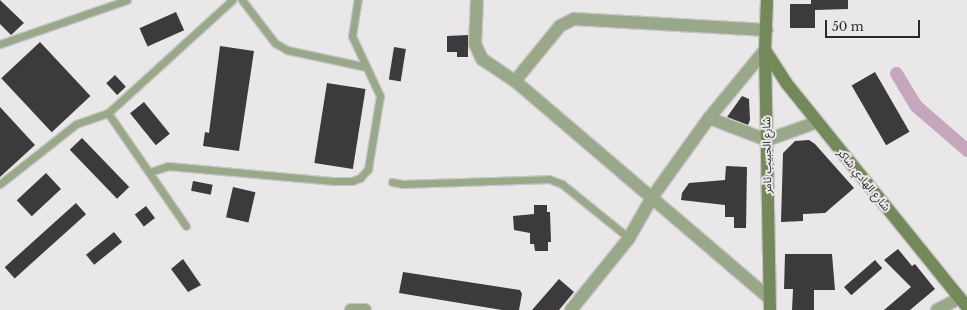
<!DOCTYPE html>
<meta charset="utf-8">
<style>
body{margin:0}
#map{position:relative;width:967px;height:310px;overflow:hidden;background:#eae7e9;font-family:"Libre Baskerville","Noto Sans Arabic",serif}
div>[style]{position:absolute}
.canal>*{height:13px;margin:-6.5px;padding:0 6.5px;transform-origin:6.5px;border-radius:6.5px;background:#c6a6bd}
.building>*{inset:0;background:#3c3a3c;transform-origin:0 0}
.roads{filter:drop-shadow(1px 0 #c8c5c7) drop-shadow(-1px 0 #c8c5c7) drop-shadow(0 1px #c8c5c7) drop-shadow(0 -1px #c8c5c7)}
.lane>*{height:7px;margin:-3.5px;padding:0 3.5px;transform-origin:3.5px;border-radius:3.5px;background:#99a888}
.street>*{height:12px;margin:-6px;padding:0 6px;transform-origin:6px;border-radius:6px;background:#99a888}
.secondary>*{height:12px;margin:-6px;padding:0 6px;transform-origin:6px;border-radius:6px;background:#738959}
span{translate:-50% -50%;white-space:nowrap;text-align:center;line-height:1.15;-webkit-text-stroke:4px #eae7e9;paint-order:stroke}
.street-label{font-size:11px;color:#2b2a2b}
.scale{position:absolute;left:825px;top:20px;width:95px;height:18px;box-sizing:border-box;border:2px solid #2b2a2b;border-top:0;padding-left:5px;font-size:12px;line-height:14px;white-space:nowrap;color:#2b2a2b;-webkit-text-stroke:3px #eae7e9;paint-order:stroke}
</style>
<div id="map">
<div class="canal">
<i style="left:896px;top:73px;width:37px;rotate:59deg"></i>
<i style="left:915px;top:105px;width:69px;rotate:40.9deg"></i>
</div>
<div class="building">
<i style="clip-path:polygon(0 0,24px 23px,11px 35px,0 24px)"></i>
<i style="clip-path:polygon(811px 0,848px 0,848px 9px,815px 10px,815px 28px,790px 28px,790px 4px,811px 4px)"></i>
<i style="left:176px;top:12px;width:20px;height:40px;rotate:66deg"></i>
<i style="clip-path:polygon(468px 35px,468px 57px,457px 57px,457px 52px,447px 52px,447px 36px)"></i>
<i style="left:40px;top:42px;width:74px;height:53px;rotate:47deg"></i>
<i style="clip-path:polygon(220px 46px,254px 51px,239px 151px,203px 146px,205px 132px,209px 133px)"></i>
<i style="left:394px;top:47px;width:12px;height:33px;rotate:9deg"></i>
<i style="left:875px;top:72px;width:69px;height:27px;rotate:60deg"></i>
<i style="left:115px;top:75px;width:16px;height:12px;rotate:47deg"></i>
<i style="left:327px;top:83px;width:39px;height:81px;rotate:9deg"></i>
<i style="clip-path:polygon(742px 96px,749px 99px,750px 120px,748px 125px,727px 117px)"></i>
<i style="left:144px;top:102px;width:41px;height:18px;rotate:51deg"></i>
<i style="clip-path:polygon(0 107px,35px 145px,0 177px)"></i>
<i style="left:82px;top:138px;width:68px;height:17px;rotate:46deg"></i>
<i style="clip-path:polygon(809px 140px,815px 144px,854px 188px,825px 213px,803px 214px,803px 221px,781px 222px,783px 153px,795px 141px)"></i>
<i style="clip-path:polygon(726px 166px,747px 167px,746px 228px,734px 228px,734px 217px,725px 217px,725px 205px,681px 200px,682px 193px,689px 183px,725px 180px)"></i>
<i style="left:46px;top:173px;width:22px;height:40px;rotate:47deg"></i>
<i style="left:193px;top:181px;width:20px;height:10px;rotate:11deg"></i>
<i style="left:233px;top:187px;width:23px;height:31px;rotate:13deg"></i>
<i style="left:76px;top:203px;width:15px;height:96px;rotate:48deg"></i>
<i style="clip-path:polygon(534px 205px,547px 205px,547px 212px,550px 212px,551px 242px,548px 242px,548px 251px,535px 251px,534px 244px,530px 244px,530px 233px,514px 230px,513px 216px,534px 214px)"></i>
<i style="left:146px;top:206px;width:15px;height:14px;rotate:53deg"></i>
<i style="left:114px;top:232px;width:13px;height:36px;rotate:51deg"></i>
<i style="clip-path:polygon(898px 249px,912px 266px,915px 264px,935px 289px,910px 310px,884px 310px,911px 287px,884px 260px)"></i>
<i style="clip-path:polygon(785px 254px,832px 254px,835px 290px,814px 290px,814px 310px,792px 310px,793px 289px,784px 289px)"></i>
<i style="clip-path:polygon(183px 259px,201px 285px,188px 292px,171px 269px)"></i>
<i style="left:875px;top:260px;width:11px;height:41px;rotate:49deg"></i>
<i style="clip-path:polygon(403px 272px,520px 290px,522px 294px,519px 310px,502px 310px,399px 293px)"></i>
<i style="clip-path:polygon(559px 279px,574px 292px,559px 310px,532px 310px)"></i>
</div>
<div class="roads">
<div class="lane">
<i style="left:242px;top:0;width:54px;rotate:52.5deg"></i>
<i style="left:275px;top:43px;width:14px;rotate:30deg"></i>
<i style="left:287px;top:50px;width:81px;rotate:12.1deg"></i>
<i style="left:0;top:44px;width:134px;rotate:-19.1deg"></i>
<i style="left:108px;top:113px;width:137px;rotate:55.4deg"></i>
<i style="left:150px;top:172px;width:19px;rotate:-18deg"></i>
<i style="left:168px;top:166px;width:167px;rotate:5.2deg"></i>
<i style="left:334px;top:181px;width:18px"></i>
<i style="left:352px;top:181px;width:9px;rotate:-21deg"></i>
<i style="left:360px;top:178px;width:12px;rotate:-48deg"></i>
<i style="left:368px;top:169px;width:74px;rotate:-80.7deg"></i>
<i style="left:380px;top:96px;width:66px;rotate:-115deg"></i>
<i style="left:352px;top:36px;width:36px;rotate:-81deg"></i>
<i style="left:392px;top:182px;width:10px;rotate:11deg"></i>
<i style="left:402px;top:184px;width:147px;rotate:-1.9deg"></i>
<i style="left:549px;top:179px;width:14px;rotate:21deg"></i>
<i style="left:562px;top:184px;width:86px;rotate:38.9deg"></i>
<i style="left:0;top:184px;width:97px;rotate:-38.3deg"></i>
<i style="left:76px;top:124px;width:34px;rotate:-19deg"></i>
<i style="left:108px;top:113px;width:168px;rotate:-42.3deg"></i>
</div>
<div class="street">
<i style="left:477px;top:0;width:44px;rotate:92.6deg"></i>
<i style="left:475px;top:44px;width:17px;rotate:65deg"></i>
<i style="left:482px;top:59px;width:40px;rotate:34deg"></i>
<i style="left:515px;top:81px;width:334px;rotate:40.5deg"></i>
<i style="left:515px;top:81px;width:71px;rotate:-50.7deg"></i>
<i style="left:560px;top:26px;width:16px;rotate:-27deg"></i>
<i style="left:574px;top:19px;width:193px;rotate:3.3deg"></i>
<i style="left:709px;top:118px;width:62px;rotate:20.8deg"></i>
<i style="left:767px;top:140px;width:53px;rotate:-19.8deg"></i>
<i style="left:351px;top:310px;width:14px"></i>
<i style="left:571px;top:310px;width:92px;rotate:-51.1deg"></i>
<i style="left:629px;top:238px;width:48px;rotate:-60.3deg"></i>
<i style="left:653px;top:196px;width:96px;rotate:-54.3deg"></i>
<i style="left:709px;top:118px;width:88px;rotate:-50.5deg"></i>
<i style="left:937px;top:310px;width:26px;rotate:-28deg"></i>
</div>
<div class="secondary">
<i style="left:767px;top:0;width:50px;rotate:92.3deg"></i>
<i style="left:765px;top:50px;width:260px;rotate:88.9deg"></i>
<i style="left:765px;top:50px;width:40px;rotate:57.1deg"></i>
<i style="left:787px;top:84px;width:287px;rotate:51.1deg"></i>
</div>
</div>
<div class="street-label">
<span style="left:767px;top:155px;rotate:-91deg">شارع الحبيب ثامر</span>
<span style="left:864px;top:180px;rotate:51deg">شارع الهادي شاكر</span>
</div>
<div class="scale">50 m</div>
</div>
